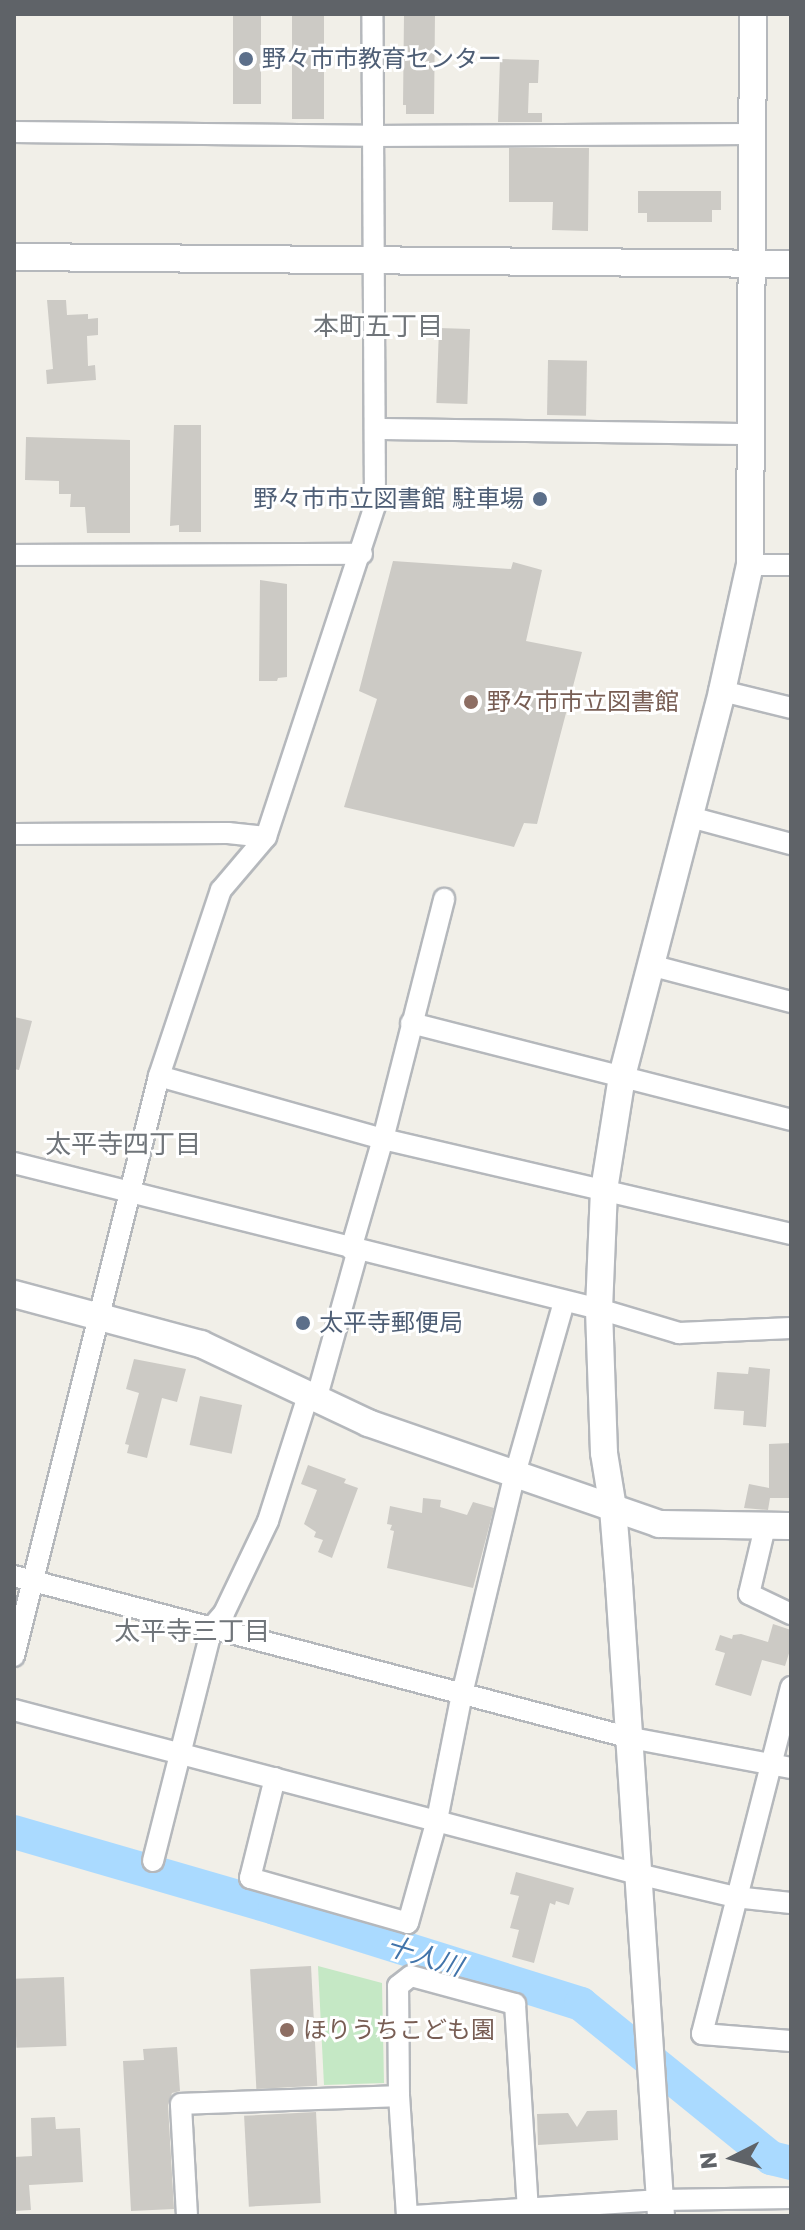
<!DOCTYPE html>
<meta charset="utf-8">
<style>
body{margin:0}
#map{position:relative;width:805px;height:2230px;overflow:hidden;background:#f1efe8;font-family:Poppins,"Noto Sans JP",sans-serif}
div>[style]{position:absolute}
.green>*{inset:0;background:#c5e8c5}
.river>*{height:34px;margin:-17px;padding:0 17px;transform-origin:17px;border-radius:17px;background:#aadaff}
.building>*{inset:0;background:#cccac5;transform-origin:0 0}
.roads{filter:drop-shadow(2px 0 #b5b8bc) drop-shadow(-2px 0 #b5b8bc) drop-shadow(0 2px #b5b8bc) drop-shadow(0 -2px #b5b8bc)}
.minor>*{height:20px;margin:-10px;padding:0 10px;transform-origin:10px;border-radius:10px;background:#fff}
.tertiary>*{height:26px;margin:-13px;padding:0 13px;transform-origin:13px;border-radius:13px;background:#fff}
.dots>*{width:22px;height:22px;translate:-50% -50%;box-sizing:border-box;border:4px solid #fff;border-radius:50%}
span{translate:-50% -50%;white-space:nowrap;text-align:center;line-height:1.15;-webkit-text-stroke:6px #fff;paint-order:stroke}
.service-label{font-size:24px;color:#4e5e75}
.left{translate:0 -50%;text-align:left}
.right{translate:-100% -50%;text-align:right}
.education-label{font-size:24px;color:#785e54}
.neighbourhood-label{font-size:26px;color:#70757a}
.water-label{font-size:26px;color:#4174aa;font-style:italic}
.frame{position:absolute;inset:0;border:16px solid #5f6368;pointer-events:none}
.north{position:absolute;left:693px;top:2118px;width:80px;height:80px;-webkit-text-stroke:6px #fff;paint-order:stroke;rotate:264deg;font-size:22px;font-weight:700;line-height:32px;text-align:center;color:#5f6368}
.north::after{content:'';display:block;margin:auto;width:28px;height:36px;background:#5f6368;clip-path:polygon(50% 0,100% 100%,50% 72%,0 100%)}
</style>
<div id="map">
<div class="green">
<i style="clip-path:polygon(318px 1966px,382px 1983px,384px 2083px,324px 2085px)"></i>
</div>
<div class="river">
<i style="left:14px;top:1832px;width:272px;rotate:16.2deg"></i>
<i style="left:275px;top:1908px;width:321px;rotate:17.4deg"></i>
<i style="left:581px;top:2004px;width:245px;rotate:39deg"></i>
<i style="left:771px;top:2158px;width:21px;rotate:14deg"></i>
</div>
<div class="building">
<i style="left:233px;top:14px;width:28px;height:90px"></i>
<i style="left:292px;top:14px;width:32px;height:105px"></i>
<i style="clip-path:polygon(404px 14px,435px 14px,434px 114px,406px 114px,406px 105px,403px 105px)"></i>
<i style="clip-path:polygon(500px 59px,539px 60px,538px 83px,529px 83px,528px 113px,542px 113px,542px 122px,498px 122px)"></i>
<i style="clip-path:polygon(509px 148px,589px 148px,588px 231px,552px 230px,553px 202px,509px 202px)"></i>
<i style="clip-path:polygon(638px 191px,721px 191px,721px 210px,712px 210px,712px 222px,647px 222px,647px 213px,638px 213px)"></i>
<i style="clip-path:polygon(47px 300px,66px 300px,67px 315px,88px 314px,88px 319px,98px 318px,98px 335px,87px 336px,88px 366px,95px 365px,96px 380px,47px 384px,46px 370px,53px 369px)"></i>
<i style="left:439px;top:328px;width:31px;height:75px;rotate:2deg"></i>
<i style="left:548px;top:360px;width:39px;height:55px;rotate:1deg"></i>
<i style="clip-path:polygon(174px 425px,201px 425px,201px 532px,179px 532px,179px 525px,170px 526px)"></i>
<i style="clip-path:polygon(26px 437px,130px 440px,130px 533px,87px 533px,85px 507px,70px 507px,71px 494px,59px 494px,59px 481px,25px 480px)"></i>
<i style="clip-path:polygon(393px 561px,511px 569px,513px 562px,542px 570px,526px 641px,582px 652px,537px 824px,524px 823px,514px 847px,344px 807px,377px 699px,359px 691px)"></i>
<i style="clip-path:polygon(260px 580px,287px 584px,287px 677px,278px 678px,277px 681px,259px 681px)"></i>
<i style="clip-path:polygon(14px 1017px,32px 1021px,19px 1070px,14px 1069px)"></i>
<i style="clip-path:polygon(134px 1359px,186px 1369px,177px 1402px,162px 1398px,147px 1458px,127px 1453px,129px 1445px,125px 1444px,139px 1393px,126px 1389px)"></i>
<i style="clip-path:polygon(749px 1367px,770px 1369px,766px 1427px,743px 1425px,744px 1411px,714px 1409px,717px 1372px,748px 1374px)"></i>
<i style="left:200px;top:1396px;width:43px;height:50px;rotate:12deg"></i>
<i style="clip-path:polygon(791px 1443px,791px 1498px,770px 1498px,768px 1510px,744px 1508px,749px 1484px,769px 1488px,769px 1444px)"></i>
<i style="clip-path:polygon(308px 1465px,346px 1479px,344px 1483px,358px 1488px,332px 1558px,318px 1552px,323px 1540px,314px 1537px,316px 1532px,304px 1524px,317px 1490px,301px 1484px)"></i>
<i style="clip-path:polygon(423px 1498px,441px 1500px,440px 1507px,467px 1515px,473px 1502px,494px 1508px,473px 1588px,387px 1568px,394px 1531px,390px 1530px,392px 1525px,387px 1524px,390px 1506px,422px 1513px)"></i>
<i style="clip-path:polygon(773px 1624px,791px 1630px,791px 1647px,785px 1666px,762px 1660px,751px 1696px,715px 1685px,725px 1653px,715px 1650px,720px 1635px,732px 1639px,733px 1635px,741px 1634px,768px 1642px)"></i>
<i style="clip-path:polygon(516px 1872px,574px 1888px,569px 1905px,556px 1901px,555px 1905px,550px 1903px,534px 1963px,512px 1957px,519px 1930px,510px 1928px,519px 1896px,510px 1894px)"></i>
<i style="left:311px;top:1966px;width:120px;height:61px;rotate:87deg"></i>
<i style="left:64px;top:1977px;width:69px;height:50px;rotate:88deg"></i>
<i style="clip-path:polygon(177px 2047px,180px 2091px,172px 2093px,168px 2105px,174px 2209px,131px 2211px,123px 2061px,144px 2060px,143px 2049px)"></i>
<i style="clip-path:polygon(617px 2110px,618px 2140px,538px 2145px,537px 2114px,568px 2113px,577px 2127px,587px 2111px)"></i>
<i style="left:316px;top:2112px;width:91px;height:72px;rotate:87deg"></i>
<i style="clip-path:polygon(55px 2117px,56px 2129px,80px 2128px,83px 2182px,29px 2185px,31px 2210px,14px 2211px,14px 2157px,32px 2156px,31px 2118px)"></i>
</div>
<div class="roads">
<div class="minor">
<i style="left:14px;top:132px;width:356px;rotate:0.6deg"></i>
<i style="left:370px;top:136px;width:381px;rotate:-0.3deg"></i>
<i style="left:375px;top:429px;width:374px;rotate:0.8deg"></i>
<i style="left:14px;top:555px;width:348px;rotate:-0.2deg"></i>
<i style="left:750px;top:565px;width:41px"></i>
<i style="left:722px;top:691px;width:71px;rotate:13.8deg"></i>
<i style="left:690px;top:817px;width:105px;rotate:15deg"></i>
<i style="left:14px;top:834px;width:214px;rotate:-0.3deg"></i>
<i style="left:228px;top:833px;width:38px;rotate:6deg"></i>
<i style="left:650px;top:965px;width:146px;rotate:14.7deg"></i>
<i style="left:411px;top:1023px;width:392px;rotate:14.3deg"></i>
<i style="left:159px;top:1076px;width:233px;rotate:15.7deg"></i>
<i style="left:383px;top:1139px;width:419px;rotate:13.1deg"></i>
<i style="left:14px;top:1163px;width:603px;rotate:14.01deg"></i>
<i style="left:599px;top:1309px;width:84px;rotate:16.7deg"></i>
<i style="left:679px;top:1333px;width:112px;rotate:-2.6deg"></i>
<i style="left:351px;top:1249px;width:115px;rotate:-73.8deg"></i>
<i style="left:383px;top:1139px;width:248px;rotate:-75.7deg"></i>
<i style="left:316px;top:1400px;width:156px;rotate:-74.4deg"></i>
<i style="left:765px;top:1527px;width:69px;rotate:103.4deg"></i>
<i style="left:749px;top:1594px;width:47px;rotate:25.5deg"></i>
<i style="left:14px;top:1576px;width:638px;rotate:14.71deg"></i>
<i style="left:631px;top:1738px;width:163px;rotate:10.6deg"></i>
<i style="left:14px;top:1656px;width:598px;rotate:-75.96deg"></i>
<i style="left:159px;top:1076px;width:196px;rotate:-71.6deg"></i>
<i style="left:221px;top:890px;width:70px;rotate:-49.7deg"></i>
<i style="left:266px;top:837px;width:348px;rotate:-71.8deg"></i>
<i style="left:375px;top:506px;width:492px;rotate:-90.3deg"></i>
<i style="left:791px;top:1687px;width:358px;rotate:104.4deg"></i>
<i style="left:702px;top:2034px;width:89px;rotate:4.5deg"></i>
<i style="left:14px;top:1710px;width:645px;rotate:14.73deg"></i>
<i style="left:638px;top:1874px;width:100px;rotate:13.3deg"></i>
<i style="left:735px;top:1897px;width:56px;rotate:6.1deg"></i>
<i style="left:275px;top:1778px;width:103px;rotate:104deg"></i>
<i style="left:250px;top:1878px;width:164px;rotate:15.9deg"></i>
<i style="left:408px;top:1923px;width:107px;rotate:-74.3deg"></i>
<i style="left:437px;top:1820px;width:128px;rotate:-78.8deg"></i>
<i style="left:462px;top:1694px;width:226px;rotate:-76.5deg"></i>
<i style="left:515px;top:1474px;width:179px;rotate:-74.1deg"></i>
<i style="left:153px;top:1861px;width:241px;rotate:-75.8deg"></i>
<i style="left:212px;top:1627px;width:18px;rotate:-49deg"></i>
<i style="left:224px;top:1613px;width:102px;rotate:-64.4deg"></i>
<i style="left:268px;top:1521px;width:131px;rotate:-72.3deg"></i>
<i style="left:187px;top:2216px;width:112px;rotate:-93.1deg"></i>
<i style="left:181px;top:2104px;width:218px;rotate:-2.1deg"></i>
<i style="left:407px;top:2216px;width:120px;rotate:-93.8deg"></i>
<i style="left:399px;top:2096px;width:110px;rotate:-90.5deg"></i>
<i style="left:398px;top:1986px;width:16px;rotate:-38deg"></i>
<i style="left:411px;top:1976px;width:108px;rotate:15.1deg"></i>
<i style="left:515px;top:2004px;width:205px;rotate:86.4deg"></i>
<i style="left:414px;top:2216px;width:247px;rotate:-3.7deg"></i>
<i style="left:660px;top:2200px;width:131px;rotate:-0.9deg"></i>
</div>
<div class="tertiary">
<i style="left:14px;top:257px;width:777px;rotate:0.52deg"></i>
<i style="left:14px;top:1294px;width:194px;rotate:15deg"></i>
<i style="left:201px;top:1344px;width:185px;rotate:25.3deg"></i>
<i style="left:368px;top:1423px;width:308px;rotate:19.1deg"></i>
<i style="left:659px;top:1524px;width:132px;rotate:0.9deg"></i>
<i style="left:661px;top:2216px;width:634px;rotate:-93.8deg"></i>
<i style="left:619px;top:1583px;width:75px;rotate:-94.6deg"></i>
<i style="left:613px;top:1508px;width:56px;rotate:-99.3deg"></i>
<i style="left:604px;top:1453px;width:144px;rotate:-92deg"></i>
<i style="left:599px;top:1309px;width:119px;rotate:-87.6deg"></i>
<i style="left:604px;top:1190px;width:115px;rotate:-81deg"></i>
<i style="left:622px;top:1076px;width:398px;rotate:-75.4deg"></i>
<i style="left:722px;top:691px;width:129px;rotate:-77.5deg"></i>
<i style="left:750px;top:565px;width:551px;rotate:-89.69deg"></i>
</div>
</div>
<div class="dots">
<i style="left:246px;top:59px;background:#5c6f8a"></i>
<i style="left:540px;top:499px;background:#5c6f8a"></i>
<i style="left:471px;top:702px;background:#8d6e63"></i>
<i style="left:303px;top:1323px;background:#5c6f8a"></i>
<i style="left:287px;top:2030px;background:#8d6e63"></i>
</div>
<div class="service-label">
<span class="left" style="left:262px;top:59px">野々市市教育センター</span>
<span class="right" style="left:524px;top:499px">野々市市立図書館 駐車場</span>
<span class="left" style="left:319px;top:1323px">太平寺郵便局</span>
</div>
<div class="education-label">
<span class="left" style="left:487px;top:702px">野々市市立図書館</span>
<span class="left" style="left:303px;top:2030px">ほりうちこども園</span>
</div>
<div class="neighbourhood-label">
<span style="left:378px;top:327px">本町五丁目</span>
<span style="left:123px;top:1145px">太平寺四丁目</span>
<span style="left:192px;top:1632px">太平寺三丁目</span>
</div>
<div class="water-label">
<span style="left:424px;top:1957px;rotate:17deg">十人川</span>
</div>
<div class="frame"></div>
<div class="north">N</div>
</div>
